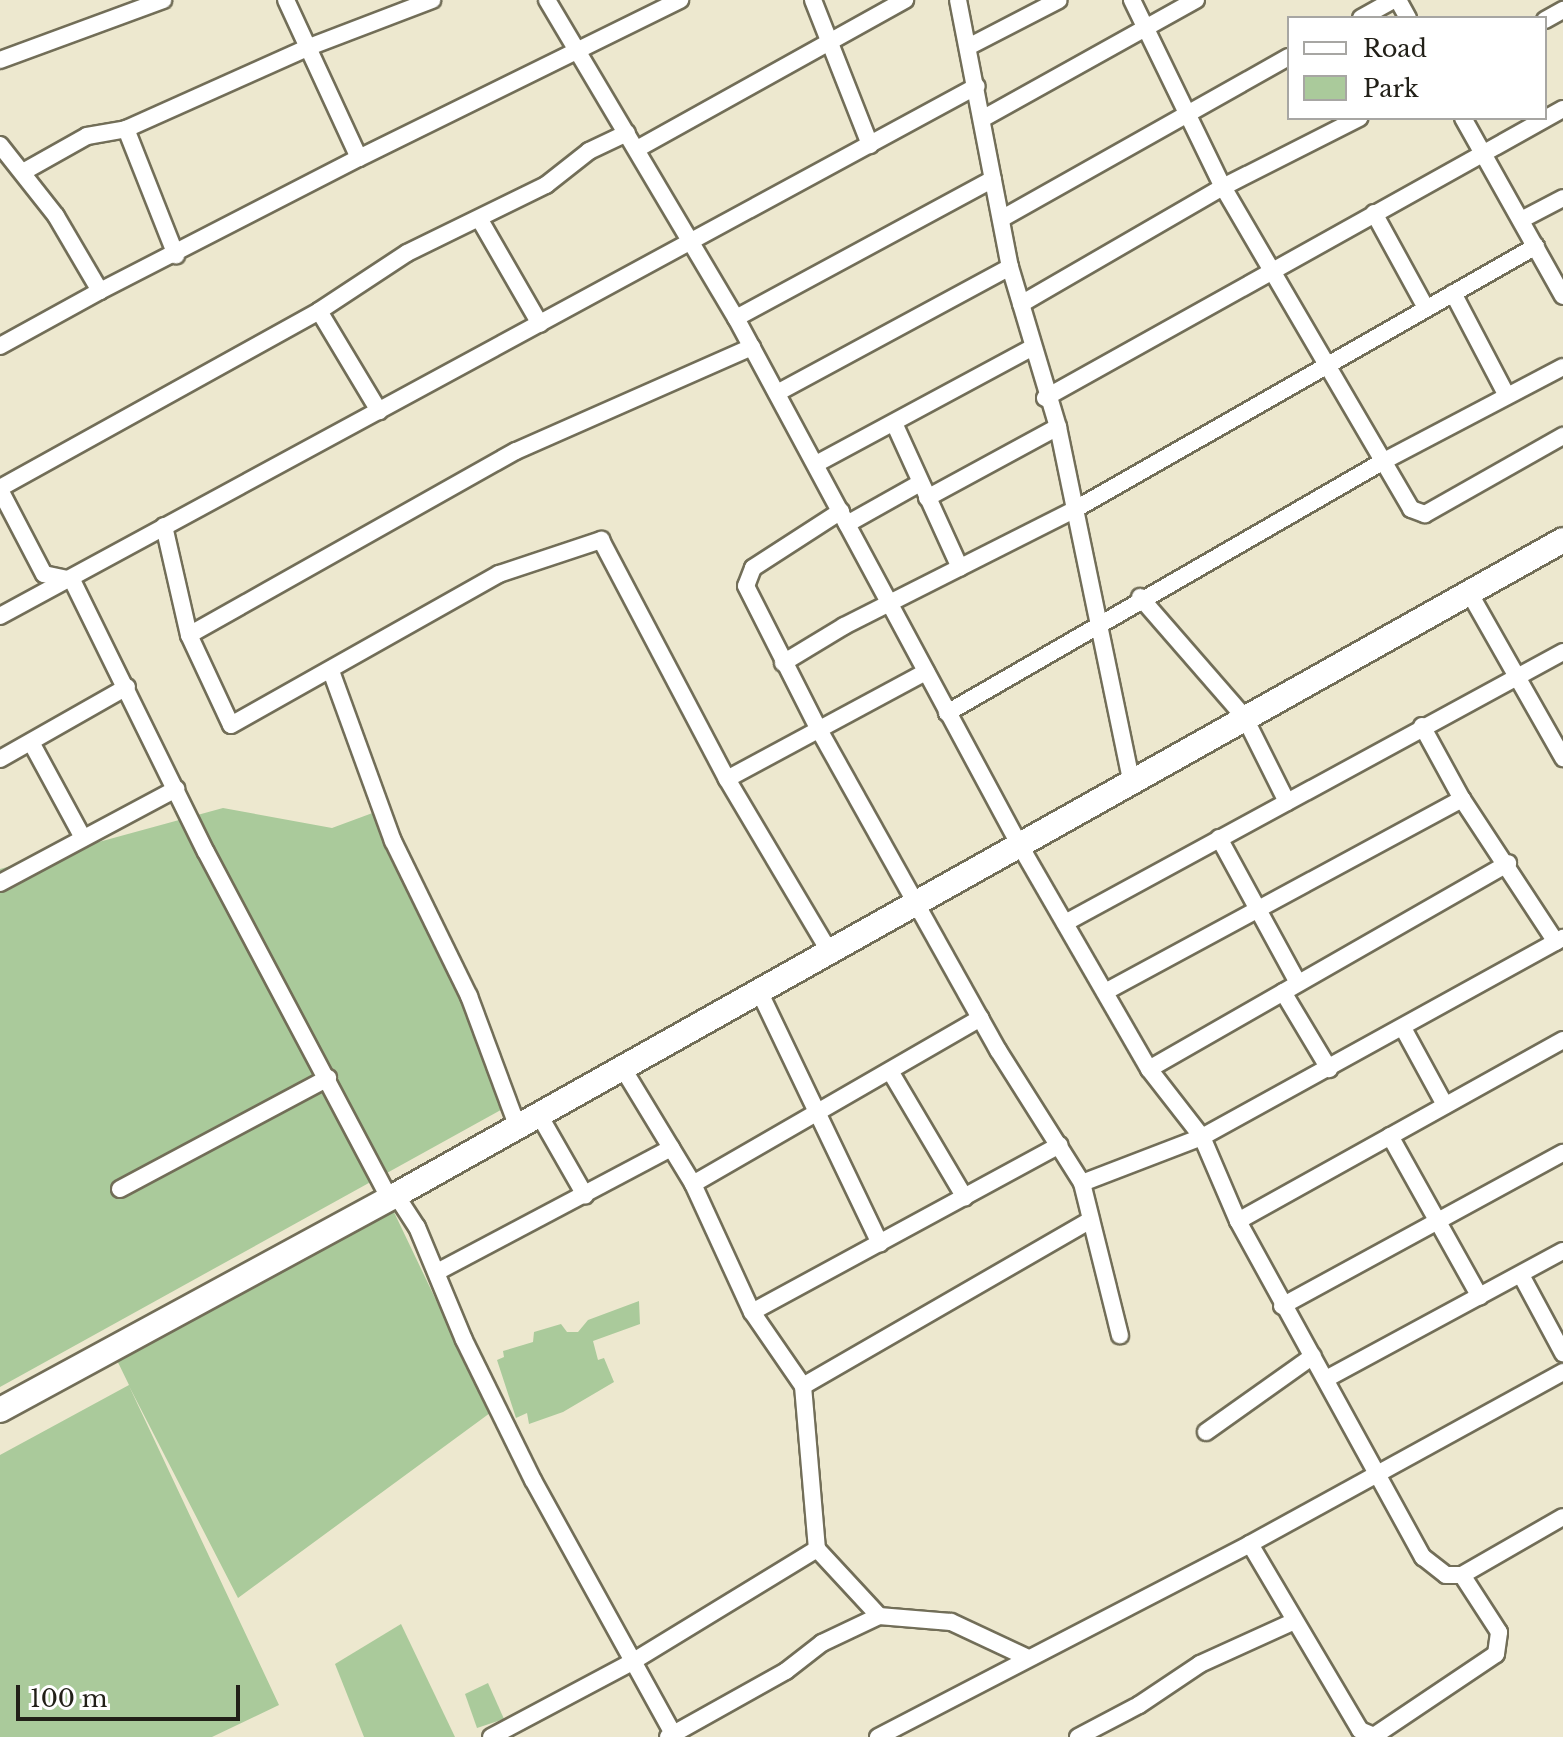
<!DOCTYPE html>
<style>
body{margin:0}
#map{position:relative;width:1563px;height:1737px;overflow:hidden;background:#ede8cf;font-family:"Libre Baskerville",serif}
div>[style]{position:absolute}
.green>*{inset:0;background:#aaca9b}
.roads{filter:drop-shadow(2px 0 #726e58) drop-shadow(-2px 0 #726e58) drop-shadow(0 2px #726e58) drop-shadow(0 -2px #726e58)}
.street>*{height:16px;margin:-8px;padding:0 8px;transform-origin:8px;border-radius:8px;background:#fff}
.secondary>*{height:24px;margin:-12px;padding:0 12px;transform-origin:12px;border-radius:12px;background:#fff}
span{translate:-50% -50%;white-space:nowrap;text-align:center;line-height:1.15;-webkit-text-stroke:7px #fff;paint-order:stroke}
.legend{position:absolute;left:1287px;top:16px;width:260px;height:104px;box-sizing:border-box;background:#fff;border:2px solid #a7a6a3;margin:0;padding:10px 14px;list-style:none;font-size:24px;color:#222018}
.legend li{display:flex;align-items:center;gap:16px;height:40px}
.legend b{width:40px;border:2px solid #a7a6a3}
.scale{position:absolute;left:16px;top:1685px;width:224px;height:36px;box-sizing:border-box;border:4px solid #222018;border-top:0;padding-left:10px;font-size:24px;line-height:28px;white-space:nowrap;color:#222018;-webkit-text-stroke:6px #fff;paint-order:stroke}
</style>
<div id="map">
<div class="green">
<i style="clip-path:polygon(223px 808px,332px 828px,386px 808px,508px 1106px,0 1387px,0 869px)"></i>
<i style="clip-path:polygon(392px 1208px,490px 1413px,238px 1598px,129px 1386px,279px 1705px,212px 1737px,0 1737px,0 1455px,129px 1385px,111px 1348px)"></i>
<i style="clip-path:polygon(639px 1301px,640px 1324px,593px 1341px,598px 1360px,604px 1358px,614px 1382px,563px 1412px,529px 1424px,527px 1413px,516px 1418px,497px 1360px,504px 1357px,503px 1351px,533px 1342px,534px 1332px,561px 1324px,567px 1332px,578px 1332px,588px 1320px)"></i>
<i style="clip-path:polygon(401px 1624px,455px 1737px,364px 1737px,335px 1664px)"></i>
<i style="clip-path:polygon(488px 1683px,504px 1719px,477px 1728px,465px 1694px)"></i>
</div>
<div class="roads">
<div class="street">
<i style="left:286px;top:0;width:174px;rotate:65.2deg"></i>
<i style="left:359px;top:158px;width:358px;rotate:-26.2deg"></i>
<i style="left:547px;top:0;width:370px;rotate:59.3deg"></i>
<i style="left:736px;top:318px;width:597px;rotate:61.72deg"></i>
<i style="left:1019px;top:844px;width:260px;rotate:60deg"></i>
<i style="left:1149px;top:1069px;width:86px;rotate:52.1deg"></i>
<i style="left:1202px;top:1137px;width:91px;rotate:66.8deg"></i>
<i style="left:1238px;top:1221px;width:384px;rotate:61.2deg"></i>
<i style="left:1423px;top:1557px;width:29px;rotate:38deg"></i>
<i style="left:1446px;top:1575px;width:16px"></i>
<i style="left:1462px;top:1575px;width:116px;rotate:-29.9deg"></i>
<i style="left:813px;top:0;width:156px;rotate:68.5deg"></i>
<i style="left:958px;top:0;width:272px;rotate:79deg"></i>
<i style="left:1010px;top:267px;width:167px;rotate:73.3deg"></i>
<i style="left:1058px;top:427px;width:361px;rotate:78.3deg"></i>
<i style="left:1132px;top:0;width:208px;rotate:64.1deg"></i>
<i style="left:1223px;top:187px;width:373px;rotate:59.7deg"></i>
<i style="left:1411px;top:509px;width:15px;rotate:20deg"></i>
<i style="left:1425px;top:514px;width:159px;rotate:-29.5deg"></i>
<i style="left:1398px;top:0;width:21px;rotate:61deg"></i>
<i style="left:1361px;top:18px;width:38px;rotate:-29deg"></i>
<i style="left:1545px;top:20px;width:21px;rotate:-29deg"></i>
<i style="left:968px;top:47px;width:102px;rotate:-27.3deg"></i>
<i style="left:0;top:60px;width:174px;rotate:-20.2deg"></i>
<i style="left:1463px;top:118px;width:204px;rotate:60.7deg"></i>
<i style="left:982px;top:119px;width:245px;rotate:-29.1deg"></i>
<i style="left:126px;top:129px;width:136px;rotate:68.4deg"></i>
<i style="left:0;top:145px;width:90px;rotate:51.7deg"></i>
<i style="left:56px;top:216px;width:87px;rotate:59.6deg"></i>
<i style="left:100px;top:291px;width:291px;rotate:-27.2deg"></i>
<i style="left:637px;top:149px;width:307px;rotate:-29.1deg"></i>
<i style="left:23px;top:172px;width:73px;rotate:-29.4deg"></i>
<i style="left:87px;top:136px;width:40px;rotate:-10deg"></i>
<i style="left:126px;top:129px;width:201px;rotate:-24.1deg"></i>
<i style="left:309px;top:47px;width:132px;rotate:-20.9deg"></i>
<i style="left:1374px;top:213px;width:108px;rotate:61.3deg"></i>
<i style="left:1001px;top:219px;width:330px;rotate:-29.4deg"></i>
<i style="left:480px;top:220px;width:120px;rotate:60deg"></i>
<i style="left:1521px;top:220px;width:47px;rotate:-27.6deg"></i>
<i style="left:1453px;top:293px;width:116px;rotate:62.3deg"></i>
<i style="left:1021px;top:304px;width:233px;rotate:-30.1deg"></i>
<i style="left:1223px;top:187px;width:153px;rotate:-26.9deg"></i>
<i style="left:319px;top:311px;width:105px;rotate:-33.4deg"></i>
<i style="left:407px;top:253px;width:155px;rotate:-26.1deg"></i>
<i style="left:546px;top:185px;width:55px;rotate:-38.3deg"></i>
<i style="left:589px;top:151px;width:42px;rotate:-25.3deg"></i>
<i style="left:736px;top:318px;width:292px;rotate:-28.4deg"></i>
<i style="left:0;top:346px;width:114px;rotate:-28.8deg"></i>
<i style="left:777px;top:393px;width:265px;rotate:-28.4deg"></i>
<i style="left:1045px;top:398px;width:593px;rotate:-29.16deg"></i>
<i style="left:894px;top:423px;width:159px;rotate:65.5deg"></i>
<i style="left:816px;top:464px;width:244px;rotate:-28.3deg"></i>
<i style="left:0;top:488px;width:365px;rotate:-29deg"></i>
<i style="left:319px;top:311px;width:117px;rotate:59deg"></i>
<i style="left:0;top:490px;width:95px;rotate:62.4deg"></i>
<i style="left:44px;top:574px;width:29px;rotate:12deg"></i>
<i style="left:927px;top:498px;width:149px;rotate:-28.5deg"></i>
<i style="left:841px;top:511px;width:105px;rotate:147.1deg"></i>
<i style="left:753px;top:568px;width:19px;rotate:111deg"></i>
<i style="left:746px;top:586px;width:159px;rotate:63.1deg"></i>
<i style="left:818px;top:728px;width:369px;rotate:60.8deg"></i>
<i style="left:998px;top:1050px;width:157px;rotate:57.7deg"></i>
<i style="left:1082px;top:1183px;width:129px;rotate:-21deg"></i>
<i style="left:1202px;top:1137px;width:412px;rotate:-28.9deg"></i>
<i style="left:847px;top:524px;width:84px;rotate:-29.3deg"></i>
<i style="left:164px;top:526px;width:112px;rotate:77.1deg"></i>
<i style="left:189px;top:635px;width:99px;rotate:65deg"></i>
<i style="left:231px;top:725px;width:308px;rotate:-29.4deg"></i>
<i style="left:499px;top:574px;width:108px;rotate:-18.4deg"></i>
<i style="left:601px;top:540px;width:270px;rotate:62.2deg"></i>
<i style="left:727px;top:779px;width:200px;rotate:59.3deg"></i>
<i style="left:72px;top:580px;width:303px;rotate:63.8deg"></i>
<i style="left:206px;top:852px;width:391px;rotate:62.1deg"></i>
<i style="left:1470px;top:594px;width:189px;rotate:60.4deg"></i>
<i style="left:1140px;top:597px;width:160px;rotate:49deg"></i>
<i style="left:1245px;top:718px;width:94px;rotate:63.4deg"></i>
<i style="left:0;top:616px;width:1111px;rotate:-28.48deg"></i>
<i style="left:189px;top:635px;width:375px;rotate:-29.4deg"></i>
<i style="left:516px;top:451px;width:258px;rotate:-23.8deg"></i>
<i style="left:783px;top:663px;width:71px;rotate:-31.2deg"></i>
<i style="left:844px;top:626px;width:258px;rotate:-26.8deg"></i>
<i style="left:1074px;top:510px;width:532px;rotate:-29.74deg"></i>
<i style="left:331px;top:671px;width:181px;rotate:70deg"></i>
<i style="left:393px;top:841px;width:173px;rotate:63.9deg"></i>
<i style="left:469px;top:996px;width:138px;rotate:69.6deg"></i>
<i style="left:947px;top:713px;width:502px;rotate:-29.99deg"></i>
<i style="left:1382px;top:462px;width:204px;rotate:-27.7deg"></i>
<i style="left:1422px;top:726px;width:83px;rotate:61.3deg"></i>
<i style="left:1462px;top:799px;width:171px;rotate:56.7deg"></i>
<i style="left:32px;top:744px;width:107px;rotate:61.5deg"></i>
<i style="left:0;top:759px;width:146px;rotate:-29.6deg"></i>
<i style="left:727px;top:779px;width:226px;rotate:-28.3deg"></i>
<i style="left:1219px;top:838px;width:165px;rotate:61.4deg"></i>
<i style="left:0;top:883px;width:200px;rotate:-28.1deg"></i>
<i style="left:1065px;top:923px;width:567px;rotate:-28.55deg"></i>
<i style="left:759px;top:991px;width:280px;rotate:64.4deg"></i>
<i style="left:1105px;top:992px;width:406px;rotate:-28.4deg"></i>
<i style="left:1283px;top:992px;width:90px;rotate:59.1deg"></i>
<i style="left:1403px;top:1028px;width:88px;rotate:61.4deg"></i>
<i style="left:622px;top:1067px;width:137px;rotate:58.7deg"></i>
<i style="left:693px;top:1184px;width:141px;rotate:65.3deg"></i>
<i style="left:752px;top:1312px;width:90px;rotate:55.4deg"></i>
<i style="left:803px;top:1386px;width:164px;rotate:85.1deg"></i>
<i style="left:817px;top:1549px;width:91px;rotate:47.2deg"></i>
<i style="left:879px;top:1616px;width:72px;rotate:4.8deg"></i>
<i style="left:951px;top:1622px;width:83px;rotate:25deg"></i>
<i style="left:1149px;top:1069px;width:414px;rotate:-29.8deg"></i>
<i style="left:890px;top:1071px;width:147px;rotate:59.4deg"></i>
<i style="left:538px;top:1113px;width:95px;rotate:60.2deg"></i>
<i style="left:1390px;top:1136px;width:184px;rotate:60.8deg"></i>
<i style="left:1082px;top:1183px;width:157px;rotate:76deg"></i>
<i style="left:693px;top:1184px;width:332px;rotate:-30deg"></i>
<i style="left:120px;top:1189px;width:236px;rotate:-28.1deg"></i>
<i style="left:396px;top:1195px;width:38px;rotate:57deg"></i>
<i style="left:417px;top:1227px;width:122px;rotate:67.4deg"></i>
<i style="left:464px;top:1340px;width:156px;rotate:63.8deg"></i>
<i style="left:533px;top:1480px;width:294px;rotate:61.1deg"></i>
<i style="left:1238px;top:1221px;width:372px;rotate:-29.1deg"></i>
<i style="left:437px;top:1272px;width:265px;rotate:-27.9deg"></i>
<i style="left:1521px;top:1275px;width:89px;rotate:61.7deg"></i>
<i style="left:1282px;top:1306px;width:320px;rotate:-28.6deg"></i>
<i style="left:752px;top:1312px;width:350px;rotate:-28.5deg"></i>
<i style="left:1326px;top:1379px;width:269px;rotate:-28.4deg"></i>
<i style="left:803px;top:1386px;width:332px;rotate:-30deg"></i>
<i style="left:1206px;top:1432px;width:131px;rotate:-35.4deg"></i>
<i style="left:1250px;top:1544px;width:216px;rotate:59.4deg"></i>
<i style="left:1360px;top:1730px;width:15px;rotate:23deg"></i>
<i style="left:1374px;top:1736px;width:147px;rotate:-33.9deg"></i>
<i style="left:1496px;top:1654px;width:22px;rotate:-82deg"></i>
<i style="left:1499px;top:1632px;width:68px;rotate:-123deg"></i>
<i style="left:491px;top:1737px;width:160px;rotate:-28deg"></i>
<i style="left:632px;top:1662px;width:217px;rotate:-31.4deg"></i>
<i style="left:668px;top:1737px;width:135px;rotate:-29.2deg"></i>
<i style="left:786px;top:1671px;width:46px;rotate:-37.9deg"></i>
<i style="left:822px;top:1643px;width:63px;rotate:-25.3deg"></i>
<i style="left:878px;top:1737px;width:419px;rotate:-27.4deg"></i>
<i style="left:1250px;top:1544px;width:357px;rotate:-28.8deg"></i>
<i style="left:1078px;top:1737px;width:69px;rotate:-27.7deg"></i>
<i style="left:1139px;top:1705px;width:73px;rotate:-33.9deg"></i>
<i style="left:1200px;top:1664px;width:104px;rotate:-24.4deg"></i>
</div>
<div class="secondary">
<i style="left:0;top:1410px;width:451px;rotate:-28.5deg"></i>
<i style="left:396px;top:1195px;width:1338px;rotate:-29.3deg"></i>
</div>
</div>
<ul class="legend">
<li><b style="height:10px;background:#fff"></b>Road</li>
<li><b style="height:22px;background:#aaca9b"></b>Park</li>
</ul>
<div class="scale">100 m</div>
</div>
